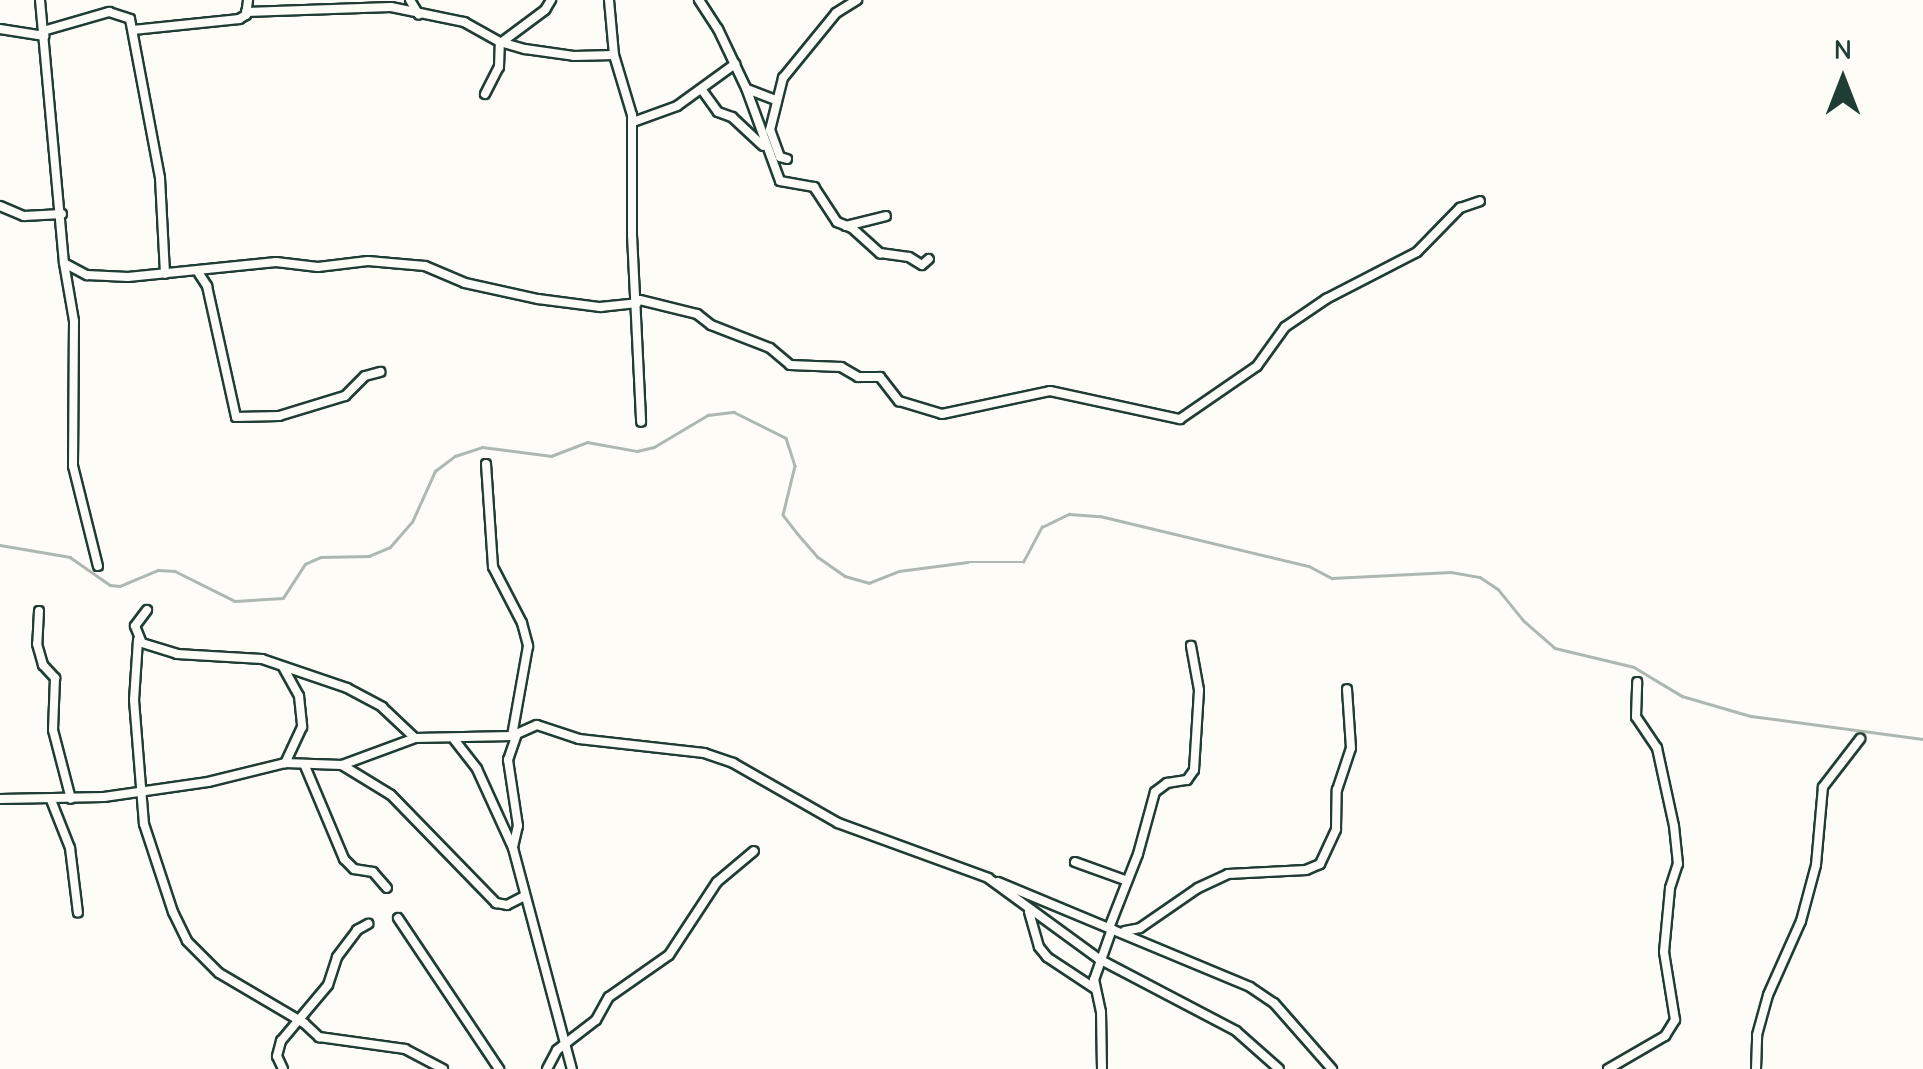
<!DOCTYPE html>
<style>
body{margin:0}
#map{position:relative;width:1923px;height:1069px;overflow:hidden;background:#fdfcf7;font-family:"Comic Neue",sans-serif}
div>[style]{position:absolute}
.stream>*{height:2.5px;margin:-1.25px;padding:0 1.25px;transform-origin:1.25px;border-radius:1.25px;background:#aeb8b1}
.roads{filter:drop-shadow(2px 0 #1f3d34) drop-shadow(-2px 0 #1f3d34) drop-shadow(0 2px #1f3d34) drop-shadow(0 -2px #1f3d34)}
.minor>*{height:8px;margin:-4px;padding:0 4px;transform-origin:4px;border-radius:4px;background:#fdfcf7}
span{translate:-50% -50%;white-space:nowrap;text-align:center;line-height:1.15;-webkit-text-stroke:10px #fdfcf7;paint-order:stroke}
.north{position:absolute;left:1793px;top:30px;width:100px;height:100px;-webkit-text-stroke:8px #fdfcf7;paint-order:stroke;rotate:0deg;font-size:28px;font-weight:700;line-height:40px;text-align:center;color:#1f3d34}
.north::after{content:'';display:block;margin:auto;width:35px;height:45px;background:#1f3d34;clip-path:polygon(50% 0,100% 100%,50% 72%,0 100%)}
</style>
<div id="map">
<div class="stream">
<i style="left:0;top:545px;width:71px;rotate:9.7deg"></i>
<i style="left:70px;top:557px;width:49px;rotate:35deg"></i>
<i style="left:110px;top:585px;width:10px;rotate:6deg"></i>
<i style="left:120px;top:586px;width:41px;rotate:-22.8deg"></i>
<i style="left:158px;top:570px;width:17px;rotate:3deg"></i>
<i style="left:175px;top:571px;width:67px;rotate:26.6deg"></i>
<i style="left:235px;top:601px;width:48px;rotate:-3.6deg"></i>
<i style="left:283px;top:598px;width:40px;rotate:-57.1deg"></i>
<i style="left:305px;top:564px;width:17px;rotate:-24deg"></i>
<i style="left:321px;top:557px;width:48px;rotate:-1.2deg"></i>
<i style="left:369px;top:556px;width:23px;rotate:-23deg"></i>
<i style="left:390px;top:547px;width:33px;rotate:-49deg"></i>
<i style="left:412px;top:522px;width:56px;rotate:-65.7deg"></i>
<i style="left:435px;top:471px;width:25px;rotate:-37deg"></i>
<i style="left:455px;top:456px;width:28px;rotate:-18deg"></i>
<i style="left:482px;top:447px;width:70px;rotate:7.4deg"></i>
<i style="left:551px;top:456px;width:39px;rotate:-21deg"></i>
<i style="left:587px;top:442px;width:51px;rotate:10.2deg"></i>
<i style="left:637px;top:451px;width:17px;rotate:-13deg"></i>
<i style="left:654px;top:447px;width:63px;rotate:-30.7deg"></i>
<i style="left:708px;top:415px;width:26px;rotate:-7deg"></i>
<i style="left:734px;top:412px;width:58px;rotate:26.6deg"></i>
<i style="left:786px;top:438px;width:29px;rotate:72deg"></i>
<i style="left:795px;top:466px;width:50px;rotate:103.8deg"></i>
<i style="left:783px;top:515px;width:23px;rotate:52deg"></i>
<i style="left:797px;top:533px;width:32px;rotate:49deg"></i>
<i style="left:818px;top:557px;width:33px;rotate:35deg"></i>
<i style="left:845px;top:576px;width:25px;rotate:16deg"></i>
<i style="left:869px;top:583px;width:32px;rotate:-22deg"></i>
<i style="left:899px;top:571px;width:69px;rotate:-7.5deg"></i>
<i style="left:967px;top:562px;width:56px"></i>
<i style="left:1023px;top:562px;width:40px;rotate:-62deg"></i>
<i style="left:1042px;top:527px;width:30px;rotate:-26deg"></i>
<i style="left:1069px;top:514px;width:31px;rotate:4deg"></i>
<i style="left:1100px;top:516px;width:215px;rotate:13.5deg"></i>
<i style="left:1309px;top:566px;width:26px;rotate:28deg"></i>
<i style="left:1332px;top:578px;width:119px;rotate:-2.9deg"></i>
<i style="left:1451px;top:572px;width:29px;rotate:10deg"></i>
<i style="left:1480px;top:577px;width:22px;rotate:34deg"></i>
<i style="left:1498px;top:589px;width:41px;rotate:50.9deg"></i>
<i style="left:1524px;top:621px;width:41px;rotate:41.1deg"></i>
<i style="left:1555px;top:648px;width:81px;rotate:13.5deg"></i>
<i style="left:1634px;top:667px;width:56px;rotate:31.1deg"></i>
<i style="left:1682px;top:696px;width:72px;rotate:16.2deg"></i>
<i style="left:1751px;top:716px;width:174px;rotate:7.6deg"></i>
</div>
<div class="roads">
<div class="minor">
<i style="left:40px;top:0;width:264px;rotate:84.8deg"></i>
<i style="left:64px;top:263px;width:59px;rotate:80.2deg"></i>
<i style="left:74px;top:321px;width:145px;rotate:90.4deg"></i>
<i style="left:73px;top:466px;width:103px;rotate:76deg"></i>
<i style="left:410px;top:0;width:17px;rotate:59deg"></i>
<i style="left:609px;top:0;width:55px;rotate:84.8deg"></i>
<i style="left:614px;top:55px;width:63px;rotate:73.3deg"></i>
<i style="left:632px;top:115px;width:120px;rotate:90deg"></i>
<i style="left:632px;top:235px;width:187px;rotate:87.2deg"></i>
<i style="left:699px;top:0;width:35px;rotate:57deg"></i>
<i style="left:718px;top:29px;width:65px;rotate:64.6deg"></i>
<i style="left:746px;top:88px;width:99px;rotate:69.9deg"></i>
<i style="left:780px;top:181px;width:35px;rotate:10deg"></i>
<i style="left:814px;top:187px;width:42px;rotate:56.7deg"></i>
<i style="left:837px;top:222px;width:16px;rotate:22deg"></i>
<i style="left:852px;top:228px;width:38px;rotate:42deg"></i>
<i style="left:880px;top:253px;width:29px;rotate:8deg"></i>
<i style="left:909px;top:257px;width:15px;rotate:32deg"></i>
<i style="left:922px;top:265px;width:9px;rotate:-41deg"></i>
<i style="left:246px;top:12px;width:145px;rotate:-2deg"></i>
<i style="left:391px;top:7px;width:75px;rotate:11.6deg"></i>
<i style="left:464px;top:22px;width:41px;rotate:29.1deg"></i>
<i style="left:500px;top:42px;width:26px;rotate:16deg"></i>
<i style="left:525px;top:49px;width:49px;rotate:8.1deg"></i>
<i style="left:574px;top:56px;width:40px;rotate:-1.4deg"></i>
<i style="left:0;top:29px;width:45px;rotate:9deg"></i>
<i style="left:133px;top:30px;width:107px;rotate:-5.9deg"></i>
<i style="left:239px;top:19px;width:8px;rotate:-30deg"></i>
<i style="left:246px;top:15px;width:15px;rotate:-82deg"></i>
<i style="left:43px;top:31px;width:69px;rotate:-16.1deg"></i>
<i style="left:109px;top:12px;width:22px;rotate:18deg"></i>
<i style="left:130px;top:19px;width:162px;rotate:79.3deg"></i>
<i style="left:160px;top:178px;width:96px;rotate:87deg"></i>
<i style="left:502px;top:42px;width:54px;rotate:-36.7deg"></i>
<i style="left:545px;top:10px;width:12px;rotate:-59deg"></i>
<i style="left:747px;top:89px;width:30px;rotate:21deg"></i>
<i style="left:702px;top:90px;width:27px;rotate:54deg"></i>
<i style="left:718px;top:112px;width:15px;rotate:20deg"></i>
<i style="left:732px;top:117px;width:42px;rotate:43.1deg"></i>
<i style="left:485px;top:94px;width:30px;rotate:-63deg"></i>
<i style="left:499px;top:67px;width:25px;rotate:-88deg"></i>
<i style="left:633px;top:122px;width:47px;rotate:-20deg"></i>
<i style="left:677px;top:106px;width:72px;rotate:-35.9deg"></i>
<i style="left:787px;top:159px;width:7px;rotate:-164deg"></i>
<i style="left:780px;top:157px;width:29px;rotate:-110deg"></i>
<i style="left:770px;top:130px;width:54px;rotate:-76deg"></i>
<i style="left:783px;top:78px;width:84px;rotate:-50.8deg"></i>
<i style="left:836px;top:13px;width:25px;rotate:-32deg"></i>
<i style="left:0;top:206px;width:26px;rotate:23deg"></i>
<i style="left:24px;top:216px;width:38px;rotate:-3deg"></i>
<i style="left:846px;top:226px;width:41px;rotate:-14deg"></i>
<i style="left:64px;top:263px;width:26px;rotate:28deg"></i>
<i style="left:87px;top:275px;width:41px;rotate:2.8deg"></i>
<i style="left:128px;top:277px;width:149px;rotate:-5.8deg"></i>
<i style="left:276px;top:262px;width:42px;rotate:6.8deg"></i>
<i style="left:318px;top:267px;width:50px;rotate:-6.8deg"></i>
<i style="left:368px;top:261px;width:57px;rotate:5deg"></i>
<i style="left:425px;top:266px;width:43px;rotate:23deg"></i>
<i style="left:465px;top:283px;width:75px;rotate:12.4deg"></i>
<i style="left:538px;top:299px;width:63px;rotate:7.4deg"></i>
<i style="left:600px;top:307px;width:37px;rotate:-6deg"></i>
<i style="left:198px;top:272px;width:17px;rotate:57deg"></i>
<i style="left:207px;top:286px;width:134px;rotate:77.5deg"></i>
<i style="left:236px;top:417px;width:43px;rotate:-1.3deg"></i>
<i style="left:279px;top:416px;width:69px;rotate:-16.9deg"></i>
<i style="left:345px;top:396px;width:28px;rotate:-45deg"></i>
<i style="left:365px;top:376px;width:16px;rotate:-15deg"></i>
<i style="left:640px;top:300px;width:59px;rotate:13.8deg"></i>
<i style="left:697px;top:314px;width:18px;rotate:38deg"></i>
<i style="left:711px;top:325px;width:63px;rotate:21.3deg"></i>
<i style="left:770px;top:348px;width:26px;rotate:40deg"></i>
<i style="left:790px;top:365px;width:51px;rotate:2.2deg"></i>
<i style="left:841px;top:367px;width:20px;rotate:30deg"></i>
<i style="left:858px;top:377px;width:22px"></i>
<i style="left:880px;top:377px;width:31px;rotate:52deg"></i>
<i style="left:899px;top:401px;width:45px;rotate:16.8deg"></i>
<i style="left:942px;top:414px;width:110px;rotate:-12deg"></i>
<i style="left:1050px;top:391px;width:133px;rotate:12.2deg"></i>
<i style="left:1180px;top:419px;width:93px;rotate:-34.5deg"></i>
<i style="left:1257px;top:366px;width:48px;rotate:-54.3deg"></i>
<i style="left:1285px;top:327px;width:50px;rotate:-34.3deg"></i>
<i style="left:1326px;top:299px;width:102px;rotate:-27.3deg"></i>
<i style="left:1417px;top:252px;width:62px;rotate:-45.7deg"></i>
<i style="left:1460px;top:208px;width:21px;rotate:-19deg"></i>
<i style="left:486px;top:464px;width:103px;rotate:86.1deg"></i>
<i style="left:493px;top:567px;width:63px;rotate:62.6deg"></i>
<i style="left:522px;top:623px;width:24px;rotate:75deg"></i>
<i style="left:528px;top:646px;width:91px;rotate:100.1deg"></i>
<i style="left:147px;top:610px;width:20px;rotate:127deg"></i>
<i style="left:135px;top:626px;width:18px;rotate:68deg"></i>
<i style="left:142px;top:643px;width:37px;rotate:17deg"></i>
<i style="left:177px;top:654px;width:85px;rotate:3.4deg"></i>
<i style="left:262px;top:659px;width:90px;rotate:18.8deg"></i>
<i style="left:347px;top:688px;width:40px;rotate:28deg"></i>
<i style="left:382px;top:707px;width:45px;rotate:43.2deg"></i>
<i style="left:39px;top:611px;width:33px;rotate:93deg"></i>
<i style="left:37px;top:644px;width:22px;rotate:74deg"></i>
<i style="left:43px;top:665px;width:18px;rotate:47deg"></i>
<i style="left:55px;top:678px;width:52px;rotate:92.2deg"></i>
<i style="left:53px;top:730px;width:71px;rotate:75.4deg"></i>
<i style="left:138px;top:640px;width:60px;rotate:93.8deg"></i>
<i style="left:134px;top:700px;width:124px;rotate:85.4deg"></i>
<i style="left:144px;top:824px;width:93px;rotate:71.8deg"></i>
<i style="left:173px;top:912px;width:32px;rotate:64deg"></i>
<i style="left:187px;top:941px;width:45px;rotate:45deg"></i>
<i style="left:219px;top:973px;width:99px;rotate:30.5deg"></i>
<i style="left:304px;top:1023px;width:21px;rotate:43deg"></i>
<i style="left:319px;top:1037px;width:87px;rotate:7.9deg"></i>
<i style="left:405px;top:1049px;width:43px;rotate:27.8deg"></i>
<i style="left:283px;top:667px;width:33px;rotate:61deg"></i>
<i style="left:299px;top:696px;width:31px;rotate:84deg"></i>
<i style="left:302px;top:727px;width:40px;rotate:115deg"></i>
<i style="left:453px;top:738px;width:39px;rotate:52deg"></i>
<i style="left:477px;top:769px;width:87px;rotate:65.5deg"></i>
<i style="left:513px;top:848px;width:229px;rotate:75.1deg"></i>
<i style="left:342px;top:765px;width:57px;rotate:31.5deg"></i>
<i style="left:391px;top:795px;width:151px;rotate:45.8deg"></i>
<i style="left:496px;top:903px;width:11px;rotate:10deg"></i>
<i style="left:507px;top:905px;width:20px;rotate:-27deg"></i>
<i style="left:305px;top:766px;width:101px;rotate:67.2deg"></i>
<i style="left:344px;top:859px;width:14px;rotate:45deg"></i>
<i style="left:354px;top:869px;width:19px;rotate:9deg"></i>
<i style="left:373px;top:872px;width:21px;rotate:49deg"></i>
<i style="left:0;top:799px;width:104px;rotate:-1.1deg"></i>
<i style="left:104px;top:797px;width:105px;rotate:-8.2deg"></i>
<i style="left:208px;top:782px;width:79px;rotate:-13.9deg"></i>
<i style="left:285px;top:763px;width:57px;rotate:2deg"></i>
<i style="left:342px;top:765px;width:78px;rotate:-20.3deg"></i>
<i style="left:415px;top:738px;width:97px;rotate:-1.2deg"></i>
<i style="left:512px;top:736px;width:27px;rotate:-24deg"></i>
<i style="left:537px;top:725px;width:44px;rotate:18.4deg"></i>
<i style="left:579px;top:739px;width:126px;rotate:6.4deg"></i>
<i style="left:704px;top:753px;width:31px;rotate:19deg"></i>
<i style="left:733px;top:763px;width:121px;rotate:29.7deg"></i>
<i style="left:838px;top:823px;width:160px;rotate:20.1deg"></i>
<i style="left:988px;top:878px;width:137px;rotate:36.1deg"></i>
<i style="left:1099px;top:959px;width:155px;rotate:27.7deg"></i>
<i style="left:1236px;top:1031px;width:57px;rotate:41.5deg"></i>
<i style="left:51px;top:800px;width:52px;rotate:68.4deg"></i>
<i style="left:70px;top:848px;width:65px;rotate:83deg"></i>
<i style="left:513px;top:847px;width:22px;rotate:-77deg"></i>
<i style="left:518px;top:826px;width:67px;rotate:-98.6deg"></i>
<i style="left:508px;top:760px;width:28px;rotate:-71deg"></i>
<i style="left:1075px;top:862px;width:53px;rotate:19.8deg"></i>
<i style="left:998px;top:882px;width:273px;rotate:22.6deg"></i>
<i style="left:1250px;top:987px;width:29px;rotate:34deg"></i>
<i style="left:1274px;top:1003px;width:88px;rotate:48.7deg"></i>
<i style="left:1029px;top:912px;width:36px;rotate:74deg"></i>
<i style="left:1039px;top:947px;width:13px;rotate:51deg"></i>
<i style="left:1047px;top:957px;width:56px;rotate:33.4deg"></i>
<i style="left:398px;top:918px;width:182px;rotate:56.2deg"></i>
<i style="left:1109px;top:928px;width:79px;rotate:-68.6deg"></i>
<i style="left:1138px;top:854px;width:64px;rotate:-74.7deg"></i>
<i style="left:1155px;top:792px;width:15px;rotate:-37deg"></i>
<i style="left:1167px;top:783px;width:20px;rotate:-9deg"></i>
<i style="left:1187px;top:780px;width:12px;rotate:-55deg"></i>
<i style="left:1194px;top:770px;width:80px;rotate:-86.4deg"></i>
<i style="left:1199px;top:690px;width:45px;rotate:-100.3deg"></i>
<i style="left:1125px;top:931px;width:15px;rotate:-11deg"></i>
<i style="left:1140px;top:928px;width:70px;rotate:-34.6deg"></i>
<i style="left:1198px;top:888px;width:33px;rotate:-25deg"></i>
<i style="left:1228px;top:874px;width:78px;rotate:-2.9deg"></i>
<i style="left:1306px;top:870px;width:15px;rotate:-23deg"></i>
<i style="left:1320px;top:864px;width:38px;rotate:-65deg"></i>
<i style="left:1336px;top:829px;width:39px;rotate:-89deg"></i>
<i style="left:1337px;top:790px;width:44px;rotate:-71.6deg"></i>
<i style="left:1351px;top:748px;width:59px;rotate:-93.9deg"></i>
<i style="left:283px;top:1069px;width:14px;rotate:-115deg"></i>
<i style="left:277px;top:1056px;width:16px;rotate:-75deg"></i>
<i style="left:281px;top:1041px;width:73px;rotate:-50deg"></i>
<i style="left:328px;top:985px;width:29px;rotate:-72deg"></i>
<i style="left:337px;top:957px;width:34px;rotate:-53deg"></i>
<i style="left:357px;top:930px;width:13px;rotate:-29deg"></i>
<i style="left:547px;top:1069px;width:21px;rotate:-62deg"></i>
<i style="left:557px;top:1050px;width:49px;rotate:-37.6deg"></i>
<i style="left:596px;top:1020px;width:26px;rotate:-61deg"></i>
<i style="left:609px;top:997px;width:73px;rotate:-35deg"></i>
<i style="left:669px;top:955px;width:87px;rotate:-56.7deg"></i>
<i style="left:717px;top:882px;width:48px;rotate:-40deg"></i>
<i style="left:1102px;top:1069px;width:57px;rotate:-91deg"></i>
<i style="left:1101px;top:1012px;width:33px;rotate:-102deg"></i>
<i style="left:1094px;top:980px;width:54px;rotate:-70.6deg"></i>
<i style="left:1608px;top:1069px;width:66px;rotate:-30.1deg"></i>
<i style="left:1665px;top:1036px;width:19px;rotate:-58deg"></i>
<i style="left:1675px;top:1020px;width:69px;rotate:-99.2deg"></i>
<i style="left:1664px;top:952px;width:64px;rotate:-84.6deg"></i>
<i style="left:1670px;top:888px;width:25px;rotate:-72deg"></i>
<i style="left:1678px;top:864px;width:38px;rotate:-96deg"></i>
<i style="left:1674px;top:826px;width:80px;rotate:-102.3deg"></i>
<i style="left:1657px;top:748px;width:37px;rotate:-124deg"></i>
<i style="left:1636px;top:717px;width:35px;rotate:-88deg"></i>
<i style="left:1756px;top:1069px;width:34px;rotate:-88deg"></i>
<i style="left:1757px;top:1035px;width:41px;rotate:-74.6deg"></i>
<i style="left:1768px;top:995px;width:81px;rotate:-66deg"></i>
<i style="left:1801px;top:921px;width:58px;rotate:-75deg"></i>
<i style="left:1816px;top:865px;width:78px;rotate:-84.9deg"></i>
<i style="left:1823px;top:787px;width:61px;rotate:-52.4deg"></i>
</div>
</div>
<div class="north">N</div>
</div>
